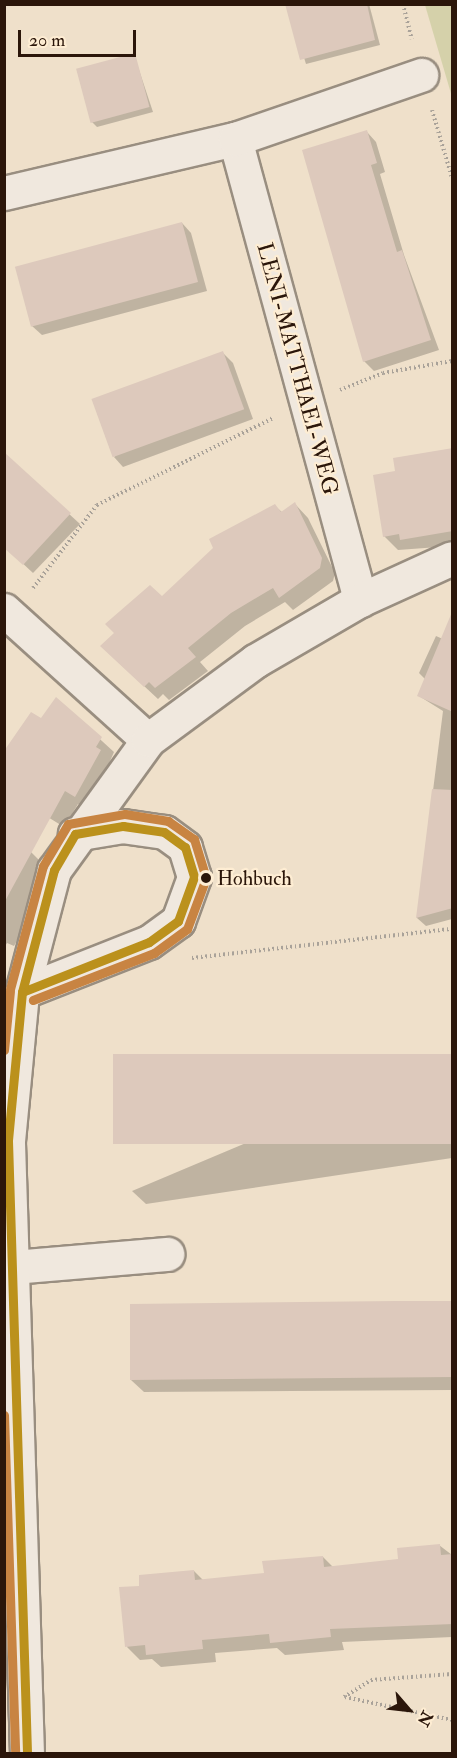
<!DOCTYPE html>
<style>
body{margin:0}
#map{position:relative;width:457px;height:1758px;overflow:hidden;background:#efe0ca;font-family:"IM FELL Double Pica",serif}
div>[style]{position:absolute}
.green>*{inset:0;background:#d5d1aa}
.shadow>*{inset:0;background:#0003}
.building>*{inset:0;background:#ddc9bc;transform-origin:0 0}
.path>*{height:4px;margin-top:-2px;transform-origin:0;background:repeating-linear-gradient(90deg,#a9a299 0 1.5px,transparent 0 4.5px)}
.roads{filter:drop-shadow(2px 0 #998e80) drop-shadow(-2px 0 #998e80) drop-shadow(0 2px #998e80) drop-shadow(0 -2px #998e80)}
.minor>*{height:33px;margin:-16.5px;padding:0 16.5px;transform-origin:16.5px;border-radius:16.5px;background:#f0e8de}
.bus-1>*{height:9px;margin:-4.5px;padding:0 4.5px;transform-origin:4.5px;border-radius:4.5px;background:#bb911c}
.bus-2>*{height:9px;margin:-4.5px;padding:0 4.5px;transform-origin:4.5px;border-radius:4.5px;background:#c88442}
.dots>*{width:16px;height:16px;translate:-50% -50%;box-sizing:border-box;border:3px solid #feedd3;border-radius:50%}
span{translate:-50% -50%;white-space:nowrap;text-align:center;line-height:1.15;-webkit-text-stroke:4.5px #feedd3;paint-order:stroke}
.bus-label{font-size:20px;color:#2b160a}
.left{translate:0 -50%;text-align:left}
.street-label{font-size:22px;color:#2b160a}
.frame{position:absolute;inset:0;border:6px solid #2b160a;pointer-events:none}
.north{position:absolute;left:379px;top:1680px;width:60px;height:60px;-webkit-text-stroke:4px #feedd3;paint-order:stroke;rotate:118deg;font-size:16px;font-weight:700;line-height:24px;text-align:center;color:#2b160a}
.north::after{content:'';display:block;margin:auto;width:21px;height:27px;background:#2b160a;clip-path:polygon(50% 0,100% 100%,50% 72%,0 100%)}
.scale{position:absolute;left:18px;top:30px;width:118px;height:27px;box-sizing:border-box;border:3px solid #2b160a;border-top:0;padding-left:8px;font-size:18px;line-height:21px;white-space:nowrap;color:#2b160a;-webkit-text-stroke:4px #feedd3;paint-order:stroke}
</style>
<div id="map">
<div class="green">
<i style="clip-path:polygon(425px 5px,452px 5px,452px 97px)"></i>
</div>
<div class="shadow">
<i style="clip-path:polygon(287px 4px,369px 4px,380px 45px,306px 64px)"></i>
<i style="clip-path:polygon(134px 55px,153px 112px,97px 127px,92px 122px)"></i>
<i style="clip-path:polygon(367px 132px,376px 142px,385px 172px,380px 174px,404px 255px,439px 350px,374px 371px,364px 361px)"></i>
<i style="clip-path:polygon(182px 223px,191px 233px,207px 291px,42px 335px,32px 326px)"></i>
<i style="clip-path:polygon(223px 353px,233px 363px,253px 419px,123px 467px,114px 457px)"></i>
<i style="clip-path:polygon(452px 449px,452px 546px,398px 550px,384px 536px,397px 472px)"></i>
<i style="clip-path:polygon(4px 454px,80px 524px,33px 573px,4px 546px)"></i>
<i style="clip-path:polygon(295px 504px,308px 518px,335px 573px,333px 581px,293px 610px,285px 602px,245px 626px,200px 662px,208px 671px,169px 700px,163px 694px,158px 699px,115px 659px,162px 598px,275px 506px,283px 513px)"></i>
<i style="clip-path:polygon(436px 636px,452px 643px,452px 919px,426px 926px,417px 918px,443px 711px,419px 696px,425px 679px,419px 673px)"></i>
<i style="clip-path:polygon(56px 699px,114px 752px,89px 809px,78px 804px,64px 827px,4px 790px)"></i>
<i style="clip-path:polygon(4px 842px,30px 851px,43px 864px,29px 893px,38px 902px,14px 946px,7px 943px,4px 948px)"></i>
<i style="clip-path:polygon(452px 1056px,452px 1158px,146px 1204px,132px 1191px)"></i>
<i style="clip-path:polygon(452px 1303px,452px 1390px,144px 1392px,131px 1380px)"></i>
<i style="clip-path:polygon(439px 1545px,452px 1555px,452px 1637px,342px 1642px,344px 1650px,285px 1655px,277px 1648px,215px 1653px,216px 1662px,161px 1667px,152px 1659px,140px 1660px,127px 1647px,141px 1587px,194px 1571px,203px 1580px,265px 1574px,323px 1557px,333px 1567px,399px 1561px)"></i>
</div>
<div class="building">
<i style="clip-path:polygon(285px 4px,367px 4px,375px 40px,300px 60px)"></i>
<i style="left:135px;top:53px;width:56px;height:61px;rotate:75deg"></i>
<i style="clip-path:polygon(367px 130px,377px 163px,371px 165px,397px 252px,402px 250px,431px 340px,363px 362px,302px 150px)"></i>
<i style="left:182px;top:222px;width:62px;height:173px;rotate:75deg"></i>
<i style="left:223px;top:351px;width:62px;height:140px;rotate:70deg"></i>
<i style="clip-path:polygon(453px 448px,453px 531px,400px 540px,399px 534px,383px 537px,373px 475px,395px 471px,393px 458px)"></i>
<i style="clip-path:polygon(4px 452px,71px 513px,23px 565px,4px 548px)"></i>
<i style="clip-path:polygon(295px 502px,322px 558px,320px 568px,279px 598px,273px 588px,231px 613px,188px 648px,196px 657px,155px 688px,149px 682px,144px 687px,100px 646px,114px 633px,105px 624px,150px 585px,162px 596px,213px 548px,209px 539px,275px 504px,281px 512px)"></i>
<i style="clip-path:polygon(452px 612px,453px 612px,453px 712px,417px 696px)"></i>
<i style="clip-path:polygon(56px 697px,102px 737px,96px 747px,101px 750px,75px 797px,65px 791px,4px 903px,4px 751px,31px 712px,41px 718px)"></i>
<i style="clip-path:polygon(432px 789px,453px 790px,453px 908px,416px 918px)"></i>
<i style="left:453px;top:1054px;width:90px;height:340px;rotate:90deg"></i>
<i style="clip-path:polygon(395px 1301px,453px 1301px,453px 1377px,130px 1380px,130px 1304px)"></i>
<i style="clip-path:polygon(440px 1544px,441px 1555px,453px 1554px,453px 1624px,330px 1629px,331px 1637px,270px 1643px,269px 1634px,202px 1640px,203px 1649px,146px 1655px,145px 1645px,125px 1647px,119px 1587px,139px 1586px,139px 1575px,194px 1570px,195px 1580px,264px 1573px,262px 1561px,323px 1556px,324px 1567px,398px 1559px,397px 1548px)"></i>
</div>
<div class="path">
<i style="left:403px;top:4px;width:36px;rotate:76deg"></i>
<i style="left:432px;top:110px;width:71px;rotate:73.6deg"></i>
<i style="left:340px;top:390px;width:46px;rotate:-21.6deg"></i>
<i style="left:383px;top:373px;width:70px;rotate:-9.9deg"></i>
<i style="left:33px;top:588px;width:105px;rotate:-52.4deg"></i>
<i style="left:97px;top:505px;width:196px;rotate:-26.3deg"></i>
<i style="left:192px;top:958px;width:262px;rotate:-6.4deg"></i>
<i style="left:344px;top:1697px;width:32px;rotate:-32deg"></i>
<i style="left:371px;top:1680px;width:81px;rotate:-4.2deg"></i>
<i style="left:345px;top:1697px;width:109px;rotate:12.1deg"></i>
</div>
<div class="roads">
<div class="minor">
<i style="left:235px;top:139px;width:478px;rotate:74.8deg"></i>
<i style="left:4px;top:193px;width:237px;rotate:-13.2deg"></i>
<i style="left:235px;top:139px;width:197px;rotate:-19deg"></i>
<i style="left:4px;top:610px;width:194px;rotate:42.1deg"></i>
<i style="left:22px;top:992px;width:136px;rotate:-21.5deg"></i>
<i style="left:149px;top:942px;width:36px;rotate:-36deg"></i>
<i style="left:178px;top:921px;width:47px;rotate:-70deg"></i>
<i style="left:194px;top:877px;width:31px;rotate:-107deg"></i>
<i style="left:185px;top:847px;width:26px;rotate:-144deg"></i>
<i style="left:164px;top:832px;width:41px;rotate:-171.7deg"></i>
<i style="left:123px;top:826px;width:49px;rotate:170.5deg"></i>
<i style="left:14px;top:1267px;width:154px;rotate:-4.9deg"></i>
<i style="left:27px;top:1754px;width:613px;rotate:-91.78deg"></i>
<i style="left:8px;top:1141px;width:150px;rotate:-84.6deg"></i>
<i style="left:22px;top:992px;width:126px;rotate:-75.3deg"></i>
<i style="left:54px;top:870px;width:160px;rotate:-54.1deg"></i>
<i style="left:148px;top:740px;width:133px;rotate:-36.4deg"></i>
<i style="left:255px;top:661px;width:121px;rotate:-30.2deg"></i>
<i style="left:360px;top:600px;width:101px;rotate:-24.5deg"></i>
</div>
</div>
<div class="bus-1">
<i style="left:123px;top:826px;width:41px;rotate:8.3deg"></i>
<i style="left:164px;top:832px;width:26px;rotate:36deg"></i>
<i style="left:185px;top:847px;width:31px;rotate:73deg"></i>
<i style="left:194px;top:877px;width:47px;rotate:110deg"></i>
<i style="left:178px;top:921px;width:36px;rotate:144deg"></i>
<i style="left:149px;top:942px;width:136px;rotate:158.5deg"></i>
<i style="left:22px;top:992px;width:126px;rotate:-75.3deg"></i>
<i style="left:54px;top:870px;width:42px;rotate:-59.7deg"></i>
<i style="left:75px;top:834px;width:49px;rotate:-9.5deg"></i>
<i style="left:22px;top:992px;width:150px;rotate:95.4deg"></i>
<i style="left:8px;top:1141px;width:613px;rotate:88.22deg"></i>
</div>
<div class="bus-2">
<i style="left:10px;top:989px;width:127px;rotate:-75deg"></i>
<i style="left:43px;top:866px;width:49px;rotate:-59.2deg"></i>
<i style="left:68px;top:824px;width:58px;rotate:-10deg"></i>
<i style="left:125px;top:814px;width:44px;rotate:9.2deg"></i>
<i style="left:168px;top:821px;width:32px;rotate:35deg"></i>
<i style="left:194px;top:839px;width:41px;rotate:72.9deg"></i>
<i style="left:206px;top:878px;width:54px;rotate:110.4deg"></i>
<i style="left:187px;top:929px;width:41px;rotate:144deg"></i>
<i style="left:154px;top:953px;width:130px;rotate:158.8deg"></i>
<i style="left:4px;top:1050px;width:59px;rotate:-84.2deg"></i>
<i style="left:4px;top:1415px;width:339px;rotate:88.1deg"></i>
</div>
<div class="dots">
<i style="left:206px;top:878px;background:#2b160a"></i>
</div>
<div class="bus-label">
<span class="left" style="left:217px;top:878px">Hohbuch</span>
</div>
<div class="street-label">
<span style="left:297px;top:369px;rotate:75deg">LENI-MATTHAEI-WEG</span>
</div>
<div class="frame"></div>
<div class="north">N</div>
<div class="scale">20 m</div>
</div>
